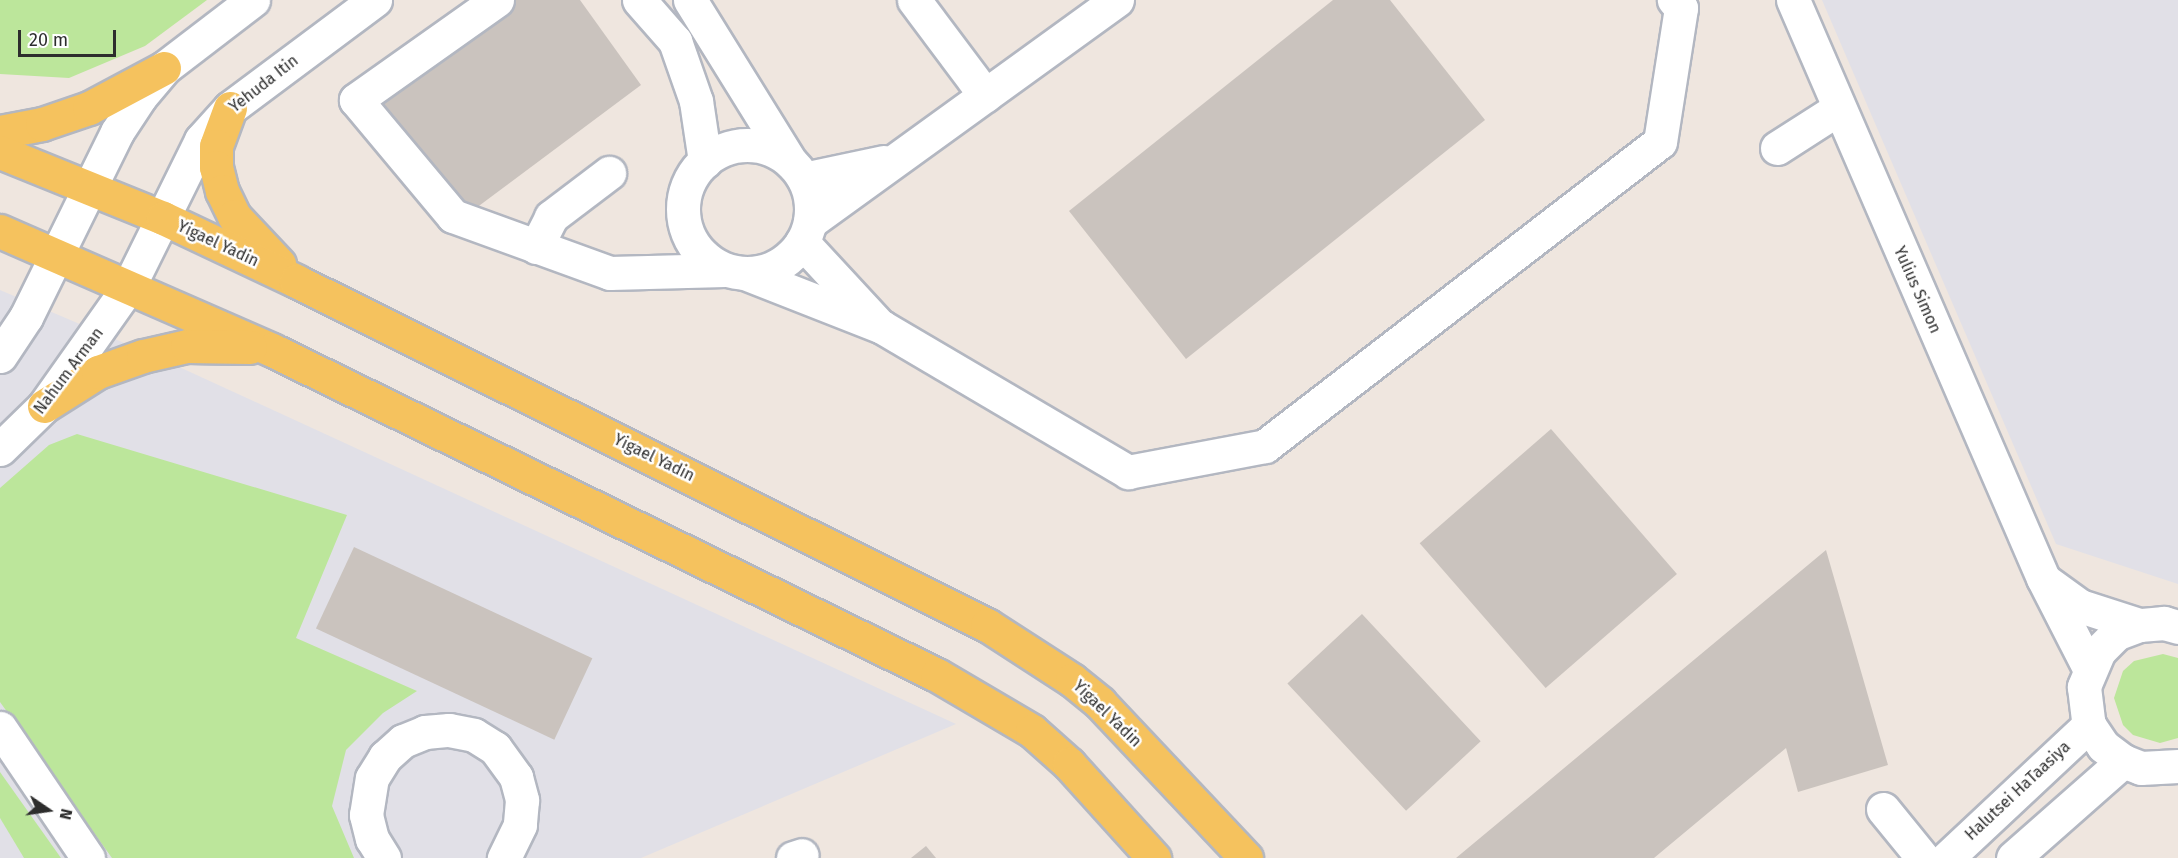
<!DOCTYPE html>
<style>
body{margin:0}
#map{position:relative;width:2178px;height:858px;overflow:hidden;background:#efe6df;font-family:"Fira Sans",sans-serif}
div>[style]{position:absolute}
.industrial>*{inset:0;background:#e1e0e7}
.green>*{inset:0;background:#bce69b}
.building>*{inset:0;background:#cac3be;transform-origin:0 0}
.roads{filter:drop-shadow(2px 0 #b3b7c1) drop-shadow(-2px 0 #b3b7c1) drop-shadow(0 2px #b3b7c1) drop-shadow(0 -2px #b3b7c1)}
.minor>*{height:33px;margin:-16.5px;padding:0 16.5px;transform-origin:16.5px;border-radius:16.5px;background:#fff}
.minor>.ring{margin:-16.5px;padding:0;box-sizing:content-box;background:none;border:33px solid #fff;border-radius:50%}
.major>*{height:33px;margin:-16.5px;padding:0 16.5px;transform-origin:16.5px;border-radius:16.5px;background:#f5c25e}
span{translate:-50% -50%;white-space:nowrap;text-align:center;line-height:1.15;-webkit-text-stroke:5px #fff;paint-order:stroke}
.street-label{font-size:16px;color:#2d2d2d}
.north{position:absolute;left:18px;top:780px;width:60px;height:60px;-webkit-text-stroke:4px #fff;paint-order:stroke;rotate:103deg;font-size:16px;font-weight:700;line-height:24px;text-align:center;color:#2d2d2d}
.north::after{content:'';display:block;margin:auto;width:21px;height:27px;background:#2d2d2d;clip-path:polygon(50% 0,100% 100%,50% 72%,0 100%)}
.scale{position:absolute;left:18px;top:30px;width:98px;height:27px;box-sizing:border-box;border:3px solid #2d2d2d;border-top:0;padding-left:8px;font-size:18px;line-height:21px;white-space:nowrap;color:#2d2d2d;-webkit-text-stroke:4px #fff;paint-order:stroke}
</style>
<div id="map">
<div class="industrial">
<i style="clip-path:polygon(1822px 0,2178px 0,2178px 584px,2056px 544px)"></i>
<i style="clip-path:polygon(0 290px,164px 360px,956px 724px,641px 858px,0 858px)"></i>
</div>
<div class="green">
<i style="clip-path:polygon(0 0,207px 0,145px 46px,69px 78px,0 74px)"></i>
<i style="clip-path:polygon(77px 434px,347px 515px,296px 638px,417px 691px,383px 713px,346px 750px,332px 806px,354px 858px,112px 858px,0 702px,0 488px,49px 445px)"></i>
<i style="clip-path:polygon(2163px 654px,2178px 658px,2178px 738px,2160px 743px,2133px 735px,2123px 725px,2114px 698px,2123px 671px,2134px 661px)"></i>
<i style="clip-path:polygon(0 772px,61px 858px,24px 858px,0 818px)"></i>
</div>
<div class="building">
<i style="clip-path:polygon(516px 0,580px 0,641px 85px,464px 217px,379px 106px)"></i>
<i style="clip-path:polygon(1333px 0,1390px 0,1485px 120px,1186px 359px,1069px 211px)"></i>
<i style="left:1551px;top:429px;width:192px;height:174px;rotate:49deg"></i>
<i style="left:354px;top:547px;width:263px;height:90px;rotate:25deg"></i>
<i style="clip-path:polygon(1826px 550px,1888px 765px,1798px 792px,1786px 748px,1654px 858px,1456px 858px)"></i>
<i style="left:1362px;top:614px;width:174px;height:102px;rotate:47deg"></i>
<i style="clip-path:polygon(926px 846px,936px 858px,911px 858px)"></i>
</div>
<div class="roads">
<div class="minor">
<i style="left:497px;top:0;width:173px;rotate:144.7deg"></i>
<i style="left:356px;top:100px;width:151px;rotate:50.1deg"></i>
<i style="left:453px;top:216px;width:167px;rotate:20deg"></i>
<i style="left:610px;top:273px;width:115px;rotate:-1.5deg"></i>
<i style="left:639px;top:0;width:55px;rotate:48.7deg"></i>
<i style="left:675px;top:41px;width:64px;rotate:70.7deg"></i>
<i style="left:696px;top:101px;width:61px;rotate:81.5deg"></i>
<i style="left:690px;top:0;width:190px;rotate:58.2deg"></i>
<i style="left:914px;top:0;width:119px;rotate:53.2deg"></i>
<i style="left:1793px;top:0;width:630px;rotate:66.61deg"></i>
<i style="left:2043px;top:578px;width:101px;rotate:62.9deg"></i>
<i class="ring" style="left:683px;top:145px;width:95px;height:95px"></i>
<i style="left:1777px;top:148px;width:72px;rotate:-32.6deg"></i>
<i style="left:804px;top:179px;width:81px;rotate:-12.1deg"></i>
<i style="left:810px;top:222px;width:379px;rotate:-35.9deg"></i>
<i style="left:802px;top:242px;width:109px;rotate:47.2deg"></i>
<i style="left:536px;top:247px;width:34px;rotate:-63deg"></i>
<i style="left:551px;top:217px;width:73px;rotate:-37.2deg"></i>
<i style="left:747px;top:274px;width:145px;rotate:21.4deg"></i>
<i style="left:882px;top:327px;width:286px;rotate:30.5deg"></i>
<i style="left:1128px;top:472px;width:139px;rotate:-10.7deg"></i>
<i style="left:1265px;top:446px;width:498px;rotate:-37.6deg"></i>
<i style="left:1660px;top:142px;width:136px;rotate:-81.1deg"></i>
<i style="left:1681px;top:8px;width:11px;rotate:-131deg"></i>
<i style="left:0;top:356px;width:47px;rotate:-56.3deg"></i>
<i style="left:26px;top:317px;width:206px;rotate:-63.8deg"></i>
<i style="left:117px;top:132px;width:42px;rotate:-56.7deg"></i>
<i style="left:140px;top:97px;width:38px;rotate:-50deg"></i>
<i style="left:164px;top:68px;width:112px;rotate:-37.4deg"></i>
<i style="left:0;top:449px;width:62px;rotate:-44.3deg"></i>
<i style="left:44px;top:406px;width:147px;rotate:-54.7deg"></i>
<i style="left:129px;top:286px;width:163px;rotate:-63.7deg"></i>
<i style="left:201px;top:140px;width:43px;rotate:-47.8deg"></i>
<i style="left:230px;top:108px;width:181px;rotate:-36.7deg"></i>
<i style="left:2047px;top:582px;width:41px;rotate:36deg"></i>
<i style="left:2080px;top:606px;width:62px;rotate:17.9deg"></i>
<i style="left:2178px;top:627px;width:15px;rotate:-164deg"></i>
<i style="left:2164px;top:623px;width:25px;rotate:175deg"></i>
<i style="left:2139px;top:625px;width:25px;rotate:159deg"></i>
<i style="left:2116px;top:634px;width:24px;rotate:135deg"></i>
<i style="left:2099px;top:651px;width:39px;rotate:113deg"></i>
<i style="left:2084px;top:687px;width:38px;rotate:83deg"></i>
<i style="left:2089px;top:725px;width:25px;rotate:56deg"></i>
<i style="left:2103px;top:746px;width:25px;rotate:37deg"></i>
<i style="left:2123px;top:761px;width:19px;rotate:21deg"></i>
<i style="left:2141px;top:768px;width:37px;rotate:-3deg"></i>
<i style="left:0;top:728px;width:157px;rotate:55.9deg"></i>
<i style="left:1883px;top:809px;width:63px;rotate:50.8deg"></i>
<i style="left:384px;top:858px;width:22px;rotate:-122deg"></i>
<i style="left:372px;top:839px;width:25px;rotate:-104deg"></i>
<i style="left:366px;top:815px;width:37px;rotate:-81deg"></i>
<i style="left:372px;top:778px;width:25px;rotate:-58deg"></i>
<i style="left:385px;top:757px;width:24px;rotate:-42deg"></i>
<i style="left:403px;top:741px;width:24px;rotate:-22deg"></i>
<i style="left:425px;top:732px;width:24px;rotate:-5deg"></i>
<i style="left:449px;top:730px;width:25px;rotate:11deg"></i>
<i style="left:474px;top:735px;width:25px;rotate:32deg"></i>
<i style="left:495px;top:748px;width:36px;rotate:54deg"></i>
<i style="left:516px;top:777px;width:24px;rotate:75deg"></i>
<i style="left:522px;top:800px;width:25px;rotate:95deg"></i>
<i style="left:520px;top:825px;width:37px;rotate:116deg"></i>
<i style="left:793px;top:858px;width:9px;rotate:-18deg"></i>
<i style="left:1947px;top:858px;width:195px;rotate:-43.1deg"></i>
<i style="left:2013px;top:858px;width:147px;rotate:-41.4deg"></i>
</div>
<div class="major">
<i style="left:230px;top:108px;width:40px;rotate:110.2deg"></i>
<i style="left:216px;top:146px;width:21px;rotate:90deg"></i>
<i style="left:216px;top:167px;width:25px;rotate:76deg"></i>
<i style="left:222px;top:191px;width:28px;rotate:64deg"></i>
<i style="left:234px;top:216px;width:66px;rotate:46.8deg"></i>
<i style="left:0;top:132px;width:43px;rotate:-10.8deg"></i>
<i style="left:42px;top:124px;width:50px;rotate:-18.8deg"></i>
<i style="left:89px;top:108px;width:85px;rotate:-28.1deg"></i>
<i style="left:0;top:152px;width:176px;rotate:22deg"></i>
<i style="left:163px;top:218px;width:147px;rotate:25.3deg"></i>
<i style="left:296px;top:281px;width:772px;rotate:26.47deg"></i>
<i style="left:987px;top:625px;width:101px;rotate:32.9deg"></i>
<i style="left:1072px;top:680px;width:36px;rotate:39deg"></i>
<i style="left:1100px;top:703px;width:213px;rotate:46.7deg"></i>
<i style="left:0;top:231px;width:297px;rotate:23.6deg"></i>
<i style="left:272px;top:350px;width:740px;rotate:26.05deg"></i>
<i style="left:937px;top:675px;width:110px;rotate:30.5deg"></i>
<i style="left:1032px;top:731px;width:50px;rotate:41.7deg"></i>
<i style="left:1069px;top:764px;width:127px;rotate:47.9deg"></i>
<i style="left:44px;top:406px;width:64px;rotate:-32.2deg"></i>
<i style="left:98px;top:372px;width:48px;rotate:-19.6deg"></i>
<i style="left:143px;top:356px;width:45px;rotate:-12.8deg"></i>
<i style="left:187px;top:346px;width:63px;rotate:0.9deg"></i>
</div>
</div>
<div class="street-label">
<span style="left:264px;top:84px;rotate:-38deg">Yehuda Itin</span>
<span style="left:218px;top:244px;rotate:25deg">Yigael Yadin</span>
<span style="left:1917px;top:290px;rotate:66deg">Yulius Simon</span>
<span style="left:69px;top:371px;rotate:-53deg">Nahum Arman</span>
<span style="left:654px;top:458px;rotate:26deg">Yigael Yadin</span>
<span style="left:1107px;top:714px;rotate:44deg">Yigael Yadin</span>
<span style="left:2018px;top:791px;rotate:-43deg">Halutsei HaTaasiya</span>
</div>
<div class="north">N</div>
<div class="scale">20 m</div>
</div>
